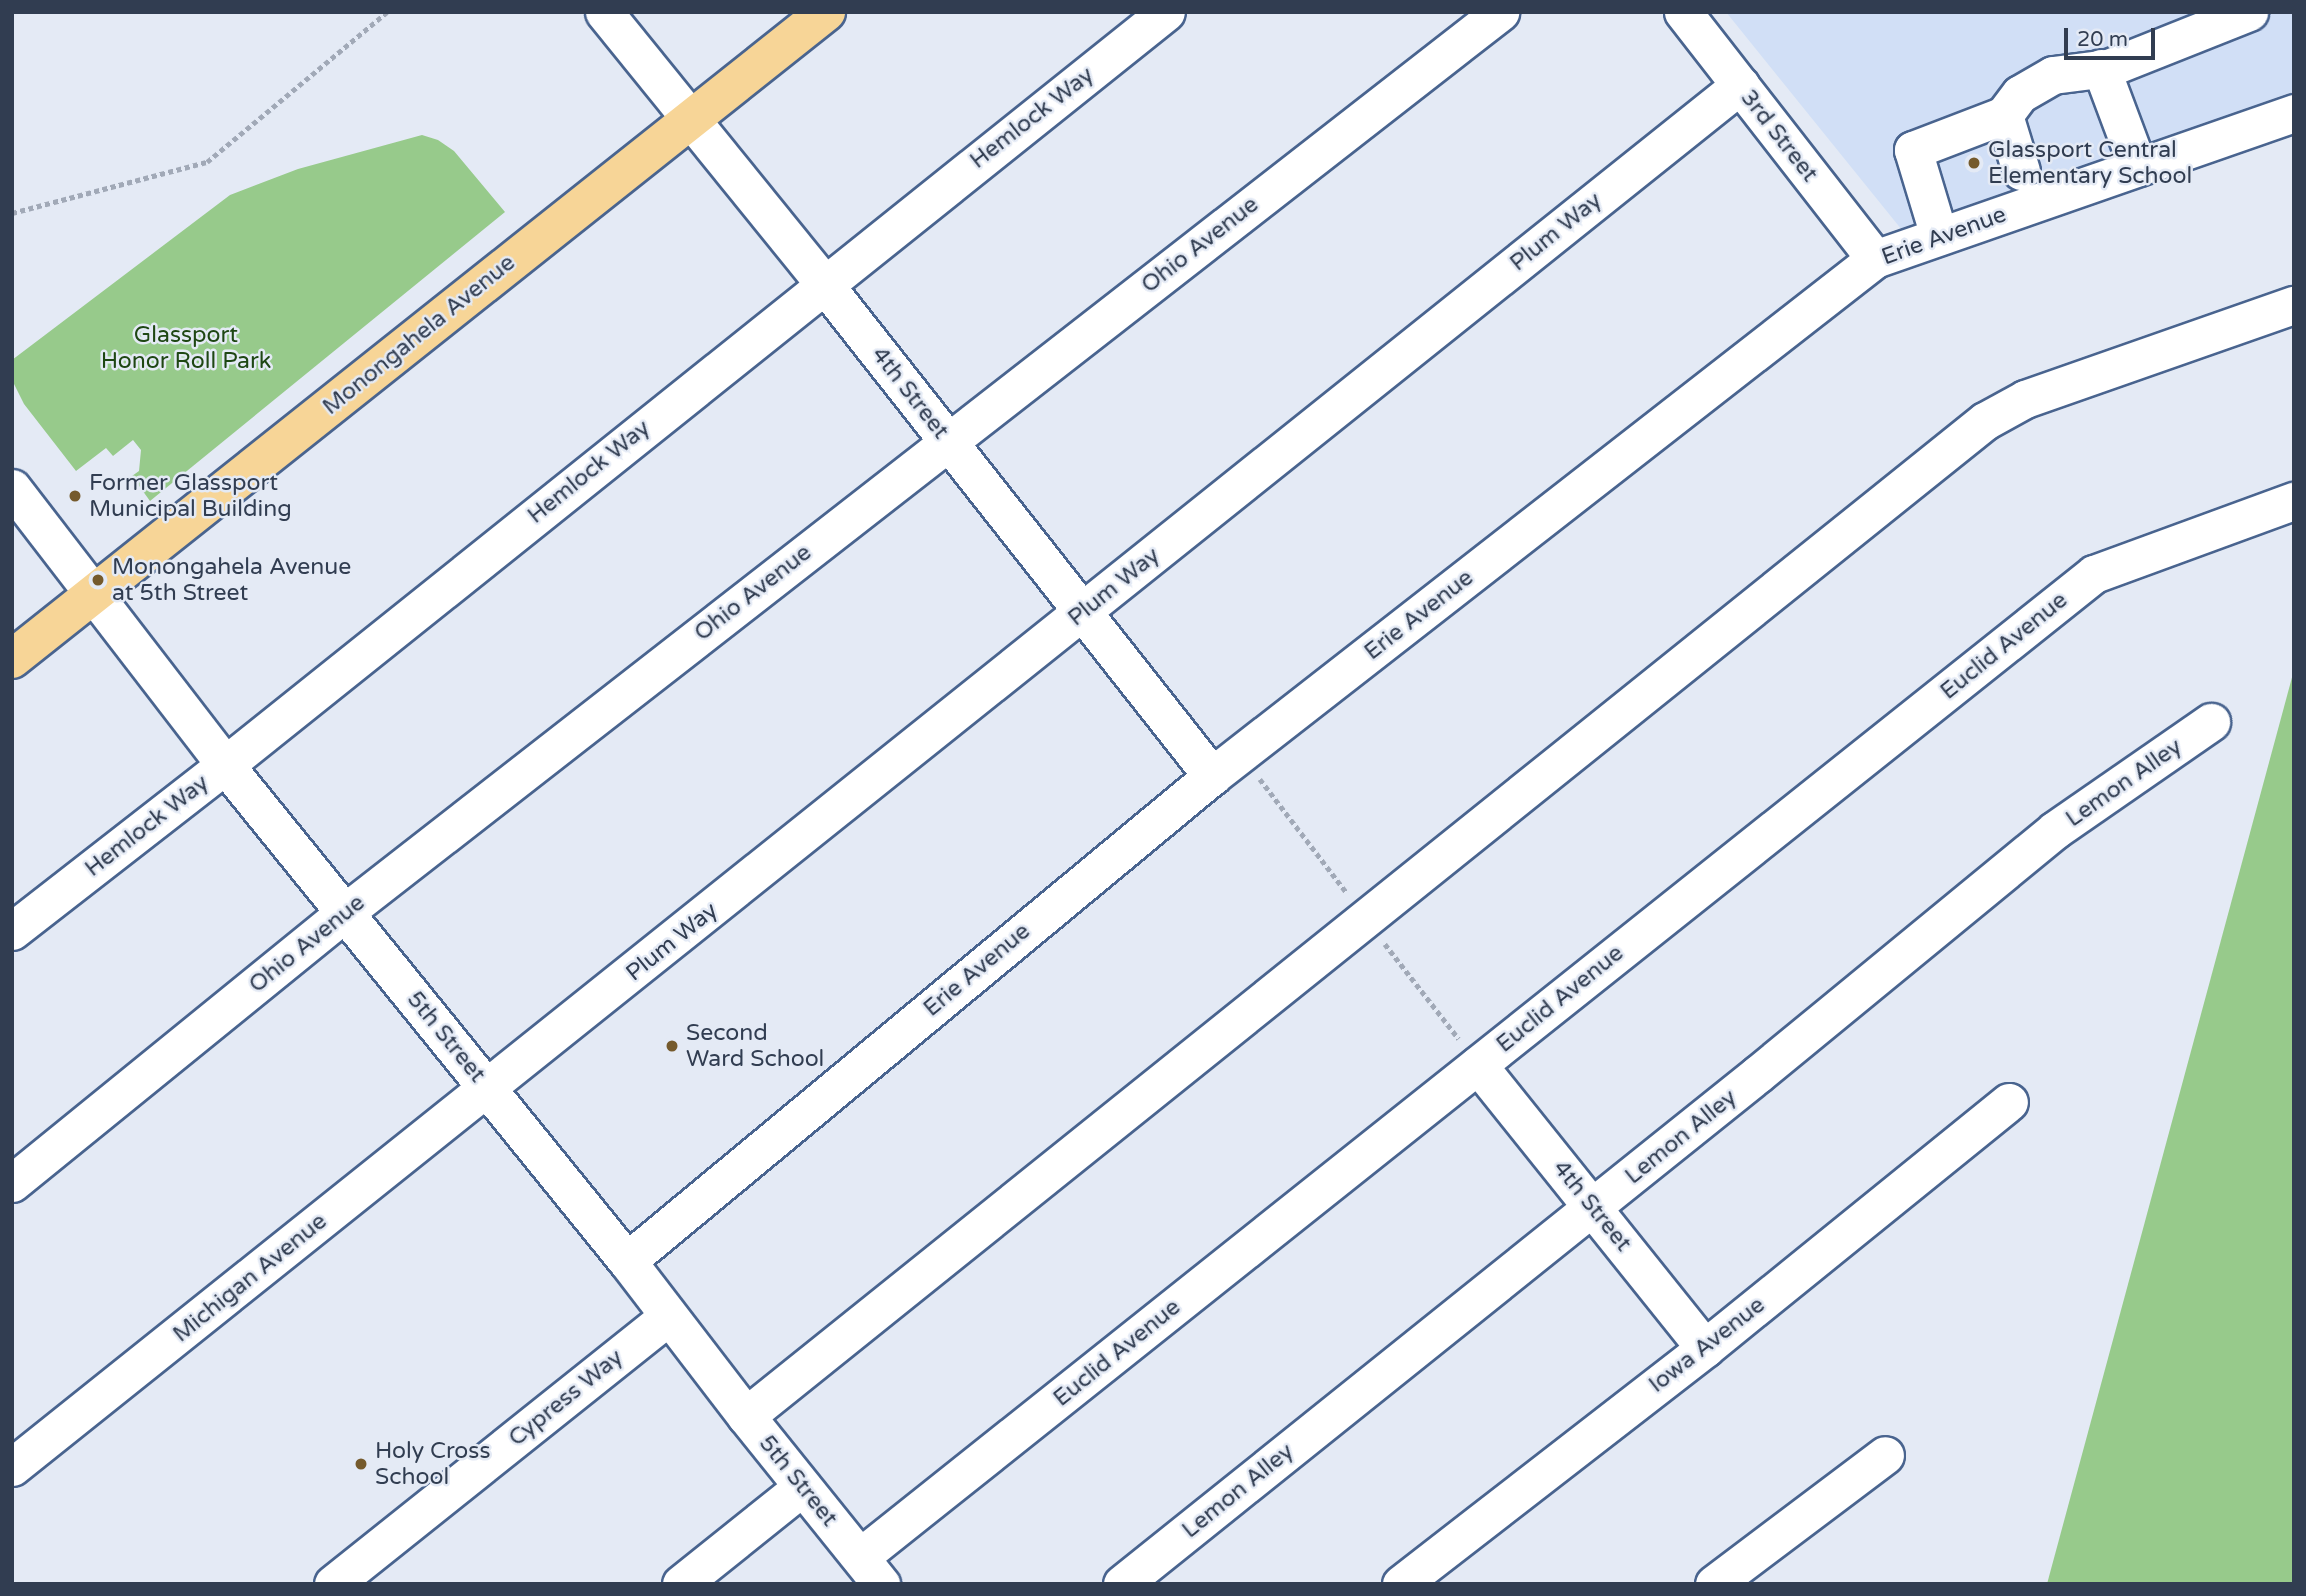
<!DOCTYPE html>
<style>
body{margin:0}
#map{position:relative;width:2306px;height:1596px;overflow:hidden;background:#e4eaf5;font-family:"Varela Round",sans-serif}
div>[style]{position:absolute}
.built>*{inset:0;background:#d1dff6}
.green>*{inset:0;background:#97ca8b}
.path>*{height:4.5px;margin-top:-2.25px;transform-origin:0;background:repeating-linear-gradient(90deg,#a1a9b7 0 5px,transparent 0 8.5px)}
.roads{filter:drop-shadow(2px 0 #49648f) drop-shadow(-2px 0 #49648f) drop-shadow(0 2px #49648f) drop-shadow(0 -2px #49648f)}
.minor>*{height:37px;margin:-18.5px;padding:0 18.5px;transform-origin:18.5px;border-radius:18.5px;background:#fff}
.major>*{height:38px;margin:-19px;padding:0 19px;transform-origin:19px;border-radius:19px;background:#f7d597}
.dots>*{width:19px;height:19px;translate:-50% -50%;box-sizing:border-box;border:4px solid #e4eaf5;border-radius:50%}
span{translate:-50% -50%;white-space:nowrap;text-align:center;line-height:1.15;-webkit-text-stroke:5px #e4eaf5;paint-order:stroke}
.street-label{font-size:23px;color:#313d51}
.poi-label{font-size:23px;color:#313d51}
.left{translate:0 -50%;text-align:left}
.park-label{font-size:23px;color:#1e4713}
.frame{position:absolute;inset:0;border:14px solid #313d51;pointer-events:none}
.scale{position:absolute;left:2064px;top:28px;width:91px;height:32px;box-sizing:border-box;border:4px solid #313d51;border-top:0;padding-left:9px;font-size:21px;line-height:24px;white-space:nowrap;color:#313d51;-webkit-text-stroke:5px #e4eaf5;paint-order:stroke}
</style>
<div id="map">
<div class="built">
<i style="clip-path:polygon(1726px 12px,2294px 12px,2294px 91px,1906px 235px)"></i>
</div>
<div class="green">
<i style="clip-path:polygon(422px 135px,438px 140px,454px 151px,505px 212px,150px 501px,132px 476px,139px 471px,141px 450px,133px 440px,113px 456px,106px 448px,76px 471px,24px 404px,12px 380px,12px 360px,230px 195px,298px 169px)"></i>
<i style="clip-path:polygon(2294px 670px,2294px 1584px,2047px 1584px)"></i>
</div>
<div class="path">
<i style="left:12px;top:213px;width:202px;rotate:-14.7deg"></i>
<i style="left:207px;top:162px;width:234px;rotate:-39.8deg"></i>
<i style="left:1260px;top:779px;width:142px;rotate:52.7deg"></i>
<i style="left:1385px;top:944px;width:120px;rotate:52.1deg"></i>
</div>
<div class="roads">
<div class="minor">
<i style="left:604px;top:12px;width:350px;rotate:51deg"></i>
<i style="left:824px;top:284px;width:627px;rotate:51.74deg"></i>
<i style="left:1683px;top:12px;width:313px;rotate:52.1deg"></i>
<i style="left:2101px;top:68px;width:106px;rotate:69.5deg"></i>
<i style="left:2021px;top:171px;width:59px;rotate:-106.9deg"></i>
<i style="left:2004px;top:115px;width:26px;rotate:-53deg"></i>
<i style="left:2020px;top:94px;width:38px;rotate:-30deg"></i>
<i style="left:2053px;top:75px;width:55px;rotate:-7.3deg"></i>
<i style="left:2108px;top:68px;width:152px;rotate:-21.7deg"></i>
<i style="left:1939px;top:236px;width:90px;rotate:-106.8deg"></i>
<i style="left:1913px;top:150px;width:97px;rotate:-21deg"></i>
<i style="left:12px;top:488px;width:349px;rotate:52.4deg"></i>
<i style="left:225px;top:765px;width:638px;rotate:50.98deg"></i>
<i style="left:627px;top:1261px;width:195px;rotate:52.5deg"></i>
<i style="left:746px;top:1416px;width:216px;rotate:51.2deg"></i>
<i style="left:12px;top:931px;width:270px;rotate:-37.9deg"></i>
<i style="left:225px;top:765px;width:1205px;rotate:-38.67deg"></i>
<i style="left:1478px;top:1065px;width:363px;rotate:51.3deg"></i>
<i style="left:12px;top:1183px;width:428px;rotate:-39.1deg"></i>
<i style="left:344px;top:913px;width:1466px;rotate:-37.93deg"></i>
<i style="left:627px;top:1261px;width:760px;rotate:-39.66deg"></i>
<i style="left:1212px;top:776px;width:841px;rotate:-37.95deg"></i>
<i style="left:1875px;top:259px;width:444px;rotate:-19.2deg"></i>
<i style="left:746px;top:1416px;width:1589px;rotate:-38.77deg"></i>
<i style="left:1985px;top:421px;width:46px;rotate:-28.8deg"></i>
<i style="left:2025px;top:399px;width:285px;rotate:-19.3deg"></i>
<i style="left:12px;top:1467px;width:2213px;rotate:-38.65deg"></i>
<i style="left:860px;top:1557px;width:1578px;rotate:-38.54deg"></i>
<i style="left:2094px;top:574px;width:213px;rotate:-20.1deg"></i>
<i style="left:333px;top:1584px;width:428px;rotate:-38.6deg"></i>
<i style="left:681px;top:1584px;width:155px;rotate:-38.7deg"></i>
<i style="left:1122px;top:1584px;width:815px;rotate:-38.73deg"></i>
<i style="left:1758px;top:1074px;width:384px;rotate:-39.4deg"></i>
<i style="left:2055px;top:830px;width:190px;rotate:-34.7deg"></i>
<i style="left:1401px;top:1584px;width:385px;rotate:-37.8deg"></i>
<i style="left:1705px;top:1348px;width:391px;rotate:-39deg"></i>
<i style="left:1714px;top:1584px;width:214px;rotate:-37deg"></i>
</div>
<div class="major">
<i style="left:12px;top:659px;width:1040px;rotate:-38.48deg"></i>
</div>
</div>
<div class="dots">
<i style="left:1974px;top:163px;background:#755a2c"></i>
<i style="left:75px;top:496px;background:#755a2c"></i>
<i style="left:98px;top:580px;background:#755a2c"></i>
<i style="left:672px;top:1046px;background:#755a2c"></i>
<i style="left:361px;top:1464px;background:#755a2c"></i>
</div>
<div class="street-label">
<span style="left:1032px;top:118px;rotate:-38deg">Hemlock Way</span>
<span style="left:1779px;top:136px;rotate:52deg">3rd Street</span>
<span style="left:1556px;top:232px;rotate:-39deg">Plum Way</span>
<span style="left:1944px;top:236px;rotate:-20deg">Erie Avenue</span>
<span style="left:1200px;top:245px;rotate:-38deg">Ohio Avenue</span>
<span style="left:419px;top:335px;rotate:-39deg">Monongahela Avenue</span>
<span style="left:910px;top:393px;rotate:52deg">4th Street</span>
<span style="left:589px;top:472px;rotate:-39deg">Hemlock Way</span>
<span style="left:1114px;top:587px;rotate:-39deg">Plum Way</span>
<span style="left:753px;top:593px;rotate:-38deg">Ohio Avenue</span>
<span style="left:1419px;top:615px;rotate:-38deg">Erie Avenue</span>
<span style="left:2004px;top:646px;rotate:-39deg">Euclid Avenue</span>
<span style="left:2124px;top:783px;rotate:-35deg">Lemon Alley</span>
<span style="left:147px;top:826px;rotate:-38deg">Hemlock Way</span>
<span style="left:672px;top:942px;rotate:-39deg">Plum Way</span>
<span style="left:307px;top:944px;rotate:-39deg">Ohio Avenue</span>
<span style="left:977px;top:970px;rotate:-40deg">Erie Avenue</span>
<span style="left:1560px;top:999px;rotate:-39deg">Euclid Avenue</span>
<span style="left:446px;top:1037px;rotate:51deg">5th Street</span>
<span style="left:1681px;top:1137px;rotate:-39deg">Lemon Alley</span>
<span style="left:1592px;top:1206px;rotate:51deg">4th Street</span>
<span style="left:250px;top:1278px;rotate:-39deg">Michigan Avenue</span>
<span style="left:1707px;top:1345px;rotate:-38deg">Iowa Avenue</span>
<span style="left:1117px;top:1353px;rotate:-39deg">Euclid Avenue</span>
<span style="left:566px;top:1398px;rotate:-39deg">Cypress Way</span>
<span style="left:798px;top:1481px;rotate:51deg">5th Street</span>
<span style="left:1238px;top:1491px;rotate:-39deg">Lemon Alley</span>
</div>
<div class="poi-label">
<span class="left" style="left:1988px;top:163px">Glassport Central<br>Elementary School</span>
<span class="left" style="left:89px;top:496px">Former Glassport<br>Municipal Building</span>
<span class="left" style="left:112px;top:580px">Monongahela Avenue<br>at 5th Street</span>
<span class="left" style="left:686px;top:1046px">Second<br>Ward School</span>
<span class="left" style="left:375px;top:1464px">Holy Cross<br>School</span>
</div>
<div class="park-label">
<span style="left:186px;top:348px">Glassport<br>Honor Roll Park</span>
</div>
<div class="frame"></div>
<div class="scale">20 m</div>
</div>
